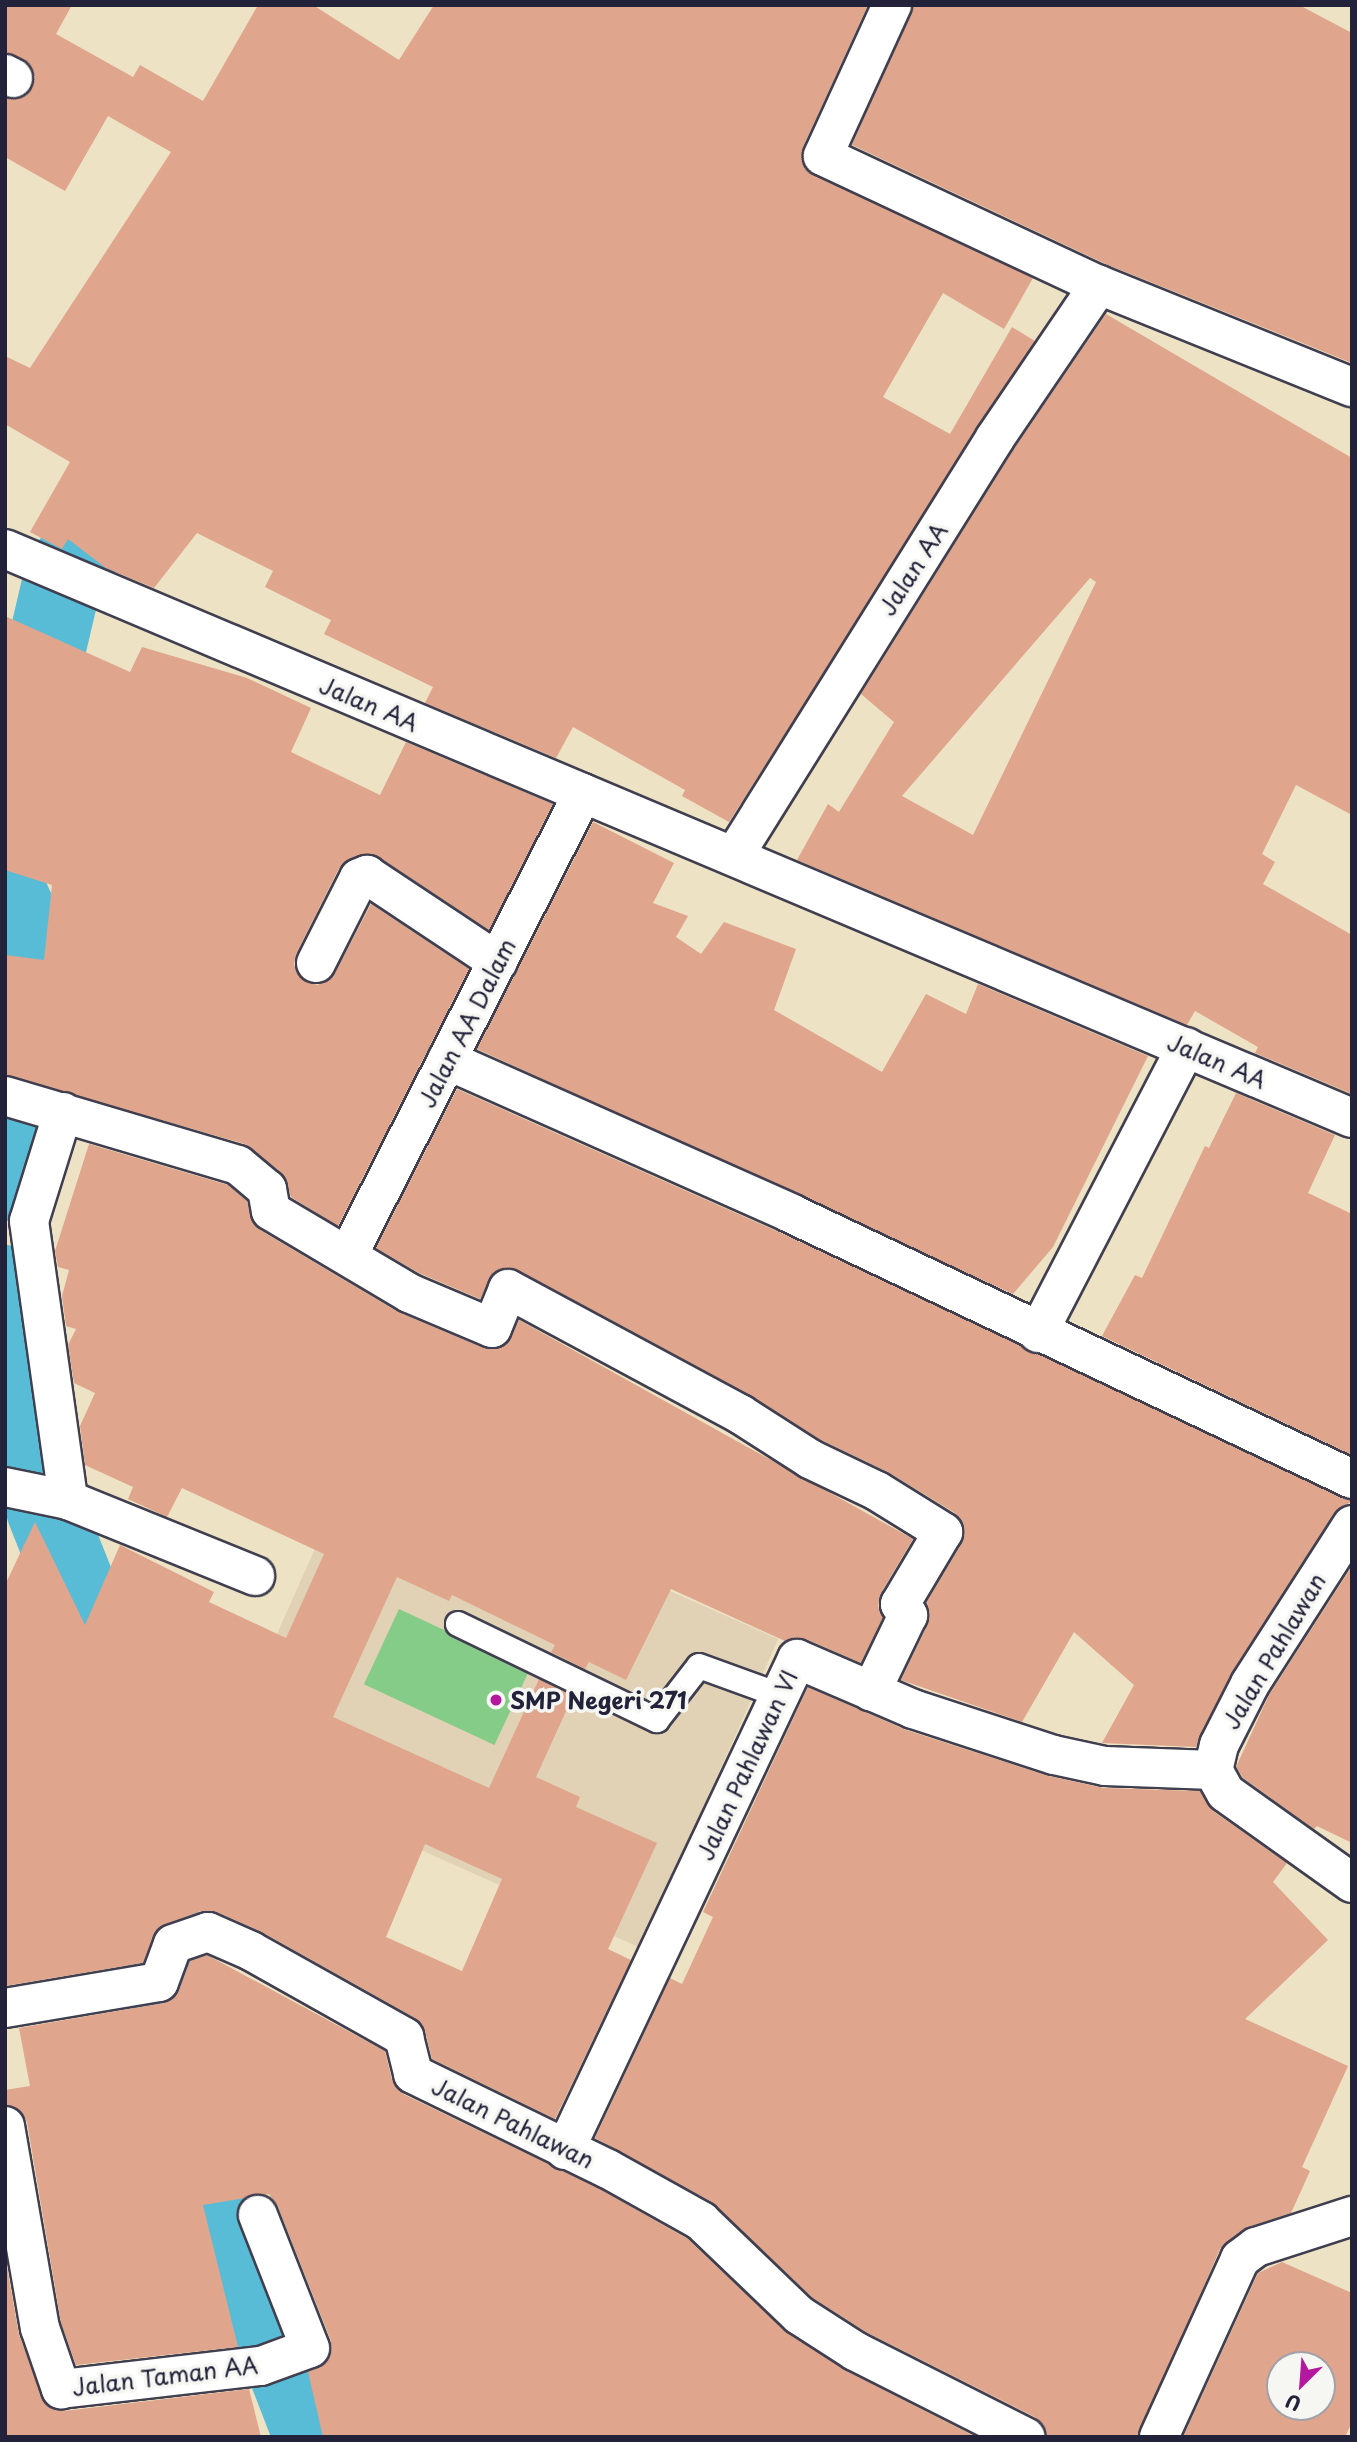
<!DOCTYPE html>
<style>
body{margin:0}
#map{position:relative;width:1357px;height:2442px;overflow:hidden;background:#ede2c4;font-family:"Playpen Sans",sans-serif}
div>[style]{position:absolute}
.built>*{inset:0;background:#e2d2b5;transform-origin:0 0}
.green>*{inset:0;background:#85cc88;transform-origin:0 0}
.river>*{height:79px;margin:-39.5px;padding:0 39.5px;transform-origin:39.5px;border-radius:39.5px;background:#59bcd7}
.building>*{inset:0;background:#dfa58d}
.roads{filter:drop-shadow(2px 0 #403f50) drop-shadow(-2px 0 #403f50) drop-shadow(0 2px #403f50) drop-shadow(0 -2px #403f50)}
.service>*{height:24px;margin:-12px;padding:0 12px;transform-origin:12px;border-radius:12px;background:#fff}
.minor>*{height:38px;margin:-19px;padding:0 19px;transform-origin:19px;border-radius:19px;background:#fff}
.tertiary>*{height:38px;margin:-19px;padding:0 19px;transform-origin:19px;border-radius:19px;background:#fff}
.dots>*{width:19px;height:19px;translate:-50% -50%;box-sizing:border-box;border:4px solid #f6f6f2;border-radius:50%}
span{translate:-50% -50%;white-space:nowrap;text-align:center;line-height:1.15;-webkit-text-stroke:7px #f6f6f2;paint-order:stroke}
.street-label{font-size:23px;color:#22223b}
.poi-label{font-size:23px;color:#22223b;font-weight:700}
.left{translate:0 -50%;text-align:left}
.frame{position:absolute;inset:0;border:7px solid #22223b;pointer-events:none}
.north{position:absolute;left:1266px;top:2351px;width:70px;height:70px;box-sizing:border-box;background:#f6f6f2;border:2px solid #a1a1a9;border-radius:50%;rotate:205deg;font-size:19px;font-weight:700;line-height:28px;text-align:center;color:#22223b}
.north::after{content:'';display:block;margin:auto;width:24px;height:32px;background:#b5179e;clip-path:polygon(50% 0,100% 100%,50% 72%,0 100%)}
</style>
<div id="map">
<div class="built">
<i style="left:358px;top:1452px;width:460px;height:338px;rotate:24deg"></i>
</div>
<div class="green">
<i style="left:399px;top:1609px;width:144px;height:83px;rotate:25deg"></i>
</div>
<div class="river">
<i style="left:24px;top:741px;width:175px;rotate:-76.8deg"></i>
<i style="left:64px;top:571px;width:136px;rotate:-50.9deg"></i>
<i style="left:5px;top:888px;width:123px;rotate:65.5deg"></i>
<i style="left:56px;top:1000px;width:65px;rotate:106.2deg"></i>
<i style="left:5px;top:1181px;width:56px;rotate:-74.5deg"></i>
<i style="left:5px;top:1284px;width:165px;rotate:79.9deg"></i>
<i style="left:45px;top:1509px;width:195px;rotate:68.3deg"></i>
<i style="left:117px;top:1690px;width:104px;rotate:77.2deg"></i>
<i style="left:140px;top:1791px;width:269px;rotate:81.7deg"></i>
<i style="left:179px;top:2057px;width:175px;rotate:75.4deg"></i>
<i style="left:223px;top:2226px;width:88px;rotate:63.7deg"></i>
<i style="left:262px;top:2305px;width:142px;rotate:68.9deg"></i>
</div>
<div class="building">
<i style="clip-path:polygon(5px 5px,72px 5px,56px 34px,133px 77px,140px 65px,203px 101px,258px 5px,313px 5px,399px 60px,434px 5px,868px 5px,803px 147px,805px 168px,1033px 278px,1004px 329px,943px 293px,883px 397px,950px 434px,1012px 327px,1035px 341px,729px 822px,682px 796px,685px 790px,573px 727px,556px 758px,425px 703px,433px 687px,324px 634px,331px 620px,265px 587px,273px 571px,197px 533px,154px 588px,106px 568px,68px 539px,62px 549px,30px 532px,70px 462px,5px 424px,5px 356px,30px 368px,171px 152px,108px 116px,65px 191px,5px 157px,5px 98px,26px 96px,35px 77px,23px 59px,5px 52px)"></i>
<i style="clip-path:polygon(913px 5px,1299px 5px,1352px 33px,1352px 363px,1108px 265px,852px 145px)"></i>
<i style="clip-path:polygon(evenodd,1106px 314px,1352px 458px,1352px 815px,1296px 785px,1262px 854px,1275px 862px,1263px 884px,1352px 935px,1352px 1094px,1255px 1053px,1258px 1047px,1195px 1011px,1187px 1025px,797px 860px,828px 804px,839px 812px,894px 722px,861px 694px,1013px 450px,1106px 314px,1090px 578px,1096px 582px,973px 835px,902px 796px,1090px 578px)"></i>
<i style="clip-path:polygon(5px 616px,130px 672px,142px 647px,247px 678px,311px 708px,291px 752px,380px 795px,406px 742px,553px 804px,489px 930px,379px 857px,359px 855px,339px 868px,296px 954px,294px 965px,306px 982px,318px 985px,335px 973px,371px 904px,469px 969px,338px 1226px,291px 1197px,281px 1172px,245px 1144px,5px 1075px,5px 955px,44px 960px,52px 885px,5px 870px)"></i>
<i style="clip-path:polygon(593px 822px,674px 863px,653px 903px,688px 916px,676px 937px,701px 954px,724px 922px,796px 949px,774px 1010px,882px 1072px,926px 994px,966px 1014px,978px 984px,1148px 1056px,1053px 1247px,1013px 1294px,477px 1049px)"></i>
<i style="clip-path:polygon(457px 1089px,781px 1233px,1352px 1501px,1334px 1513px,1232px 1672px,1196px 1747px,1102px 1743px,1134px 1685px,1074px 1632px,1022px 1722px,901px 1680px,928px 1624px,926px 1603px,962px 1543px,962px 1522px,955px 1513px,888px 1472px,821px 1440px,750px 1395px,518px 1270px,495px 1272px,480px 1299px,419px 1273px,376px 1248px)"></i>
<i style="clip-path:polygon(1236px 1093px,1335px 1135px,1308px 1193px,1352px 1214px,1352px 1455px,1102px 1336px,1135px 1275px,1142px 1278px,1205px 1146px,1209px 1148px)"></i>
<i style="clip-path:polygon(evenodd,89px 1144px,228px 1185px,247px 1201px,253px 1223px,260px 1230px,398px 1312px,484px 1348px,506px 1345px,519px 1320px,913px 1539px,881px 1593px,878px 1606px,883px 1617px,861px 1663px,806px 1639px,785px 1641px,671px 1589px,626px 1680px,589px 1662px,585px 1669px,551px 1652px,555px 1645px,452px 1595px,449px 1601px,397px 1577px,333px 1717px,489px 1788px,539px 1679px,573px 1696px,536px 1777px,580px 1797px,576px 1807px,657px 1843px,608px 1949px,631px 1960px,555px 2119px,432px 2059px,425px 2031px,415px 2018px,262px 1932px,217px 1912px,201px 1911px,158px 1928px,143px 1963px,5px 1986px,5px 1585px,35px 1522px,85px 1625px,120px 1545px,214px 1592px,209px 1602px,286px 1638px,324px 1554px,182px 1488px,167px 1517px,128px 1499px,133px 1487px,85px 1465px,80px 1426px,95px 1393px,74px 1383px,68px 1345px,76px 1329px,66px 1326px,62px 1296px,69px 1270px,58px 1267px,55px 1251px,89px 1144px,425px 1844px,502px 1879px,462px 1971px,386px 1937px,425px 1844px)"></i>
<i style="clip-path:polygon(1352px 1566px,1352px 1843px,1317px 1826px,1314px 1829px,1243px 1778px,1236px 1767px,1269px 1695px)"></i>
<i style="clip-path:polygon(808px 1687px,906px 1730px,1049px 1776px,1104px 1788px,1200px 1791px,1213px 1811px,1287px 1863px,1273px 1882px,1328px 1940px,1245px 2019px,1348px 2066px,1302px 2167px,1310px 2171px,1291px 2213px,1243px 2229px,1220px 2249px,1138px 2437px,1047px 2437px,1035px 2417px,866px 2332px,813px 2298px,712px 2202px,595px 2138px,670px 1978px,682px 1984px,713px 1917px,703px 1912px)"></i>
<i style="clip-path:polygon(207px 1955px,385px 2051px,392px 2080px,403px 2094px,598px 2188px,688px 2239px,787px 2333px,845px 2370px,976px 2437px,323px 2437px,308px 2372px,327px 2361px,331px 2341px,278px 2207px,269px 2194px,203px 2205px,238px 2347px,76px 2365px,61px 2323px,27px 2122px,21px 2112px,5px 2105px,5px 2090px,30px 2086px,19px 2028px,163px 2003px,179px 1990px,190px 1961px)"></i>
<i style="clip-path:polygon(5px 2256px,19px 2335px,46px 2405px,64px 2411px,249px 2389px,261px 2437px,5px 2437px)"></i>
<i style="clip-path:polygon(evenodd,1282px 2262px,1352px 2293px,1352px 2422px,1345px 2437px,1183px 2437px,1258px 2273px,1282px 2262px,1280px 2365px,1322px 2365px,1322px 2407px,1280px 2407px,1280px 2365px)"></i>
</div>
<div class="roads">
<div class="service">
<i style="left:458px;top:1624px;width:221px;rotate:25.8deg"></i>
<i style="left:657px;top:1720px;width:68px;rotate:-52.1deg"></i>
<i style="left:699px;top:1666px;width:85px;rotate:19.9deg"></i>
</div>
<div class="minor">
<i style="left:892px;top:5px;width:166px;rotate:114.6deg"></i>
<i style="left:823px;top:156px;width:305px;rotate:25.1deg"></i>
<i style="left:1099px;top:285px;width:273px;rotate:22deg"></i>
<i style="left:5px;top:74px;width:9px;rotate:27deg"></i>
<i style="left:5px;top:549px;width:1462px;rotate:22.9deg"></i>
<i style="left:734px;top:856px;width:493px;rotate:-58deg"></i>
<i style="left:995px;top:438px;width:185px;rotate:-55.8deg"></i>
<i style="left:316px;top:963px;width:95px;rotate:-63.2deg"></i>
<i style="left:359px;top:878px;width:9px;rotate:-21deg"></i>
<i style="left:367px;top:875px;width:157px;rotate:33.6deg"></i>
<i style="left:447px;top:1060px;width:376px;rotate:24deg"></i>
<i style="left:790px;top:1213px;width:622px;rotate:25.33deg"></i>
<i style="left:5px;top:1096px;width:243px;rotate:16.5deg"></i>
<i style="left:238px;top:1165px;width:38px;rotate:40deg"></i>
<i style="left:267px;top:1189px;width:22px;rotate:80deg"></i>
<i style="left:271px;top:1211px;width:161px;rotate:30.7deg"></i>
<i style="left:409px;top:1293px;width:90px;rotate:22.9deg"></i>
<i style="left:492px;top:1328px;width:42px;rotate:-67.7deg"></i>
<i style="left:508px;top:1289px;width:264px;rotate:28.3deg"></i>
<i style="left:740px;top:1414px;width:83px;rotate:32.7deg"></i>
<i style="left:810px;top:1459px;width:74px;rotate:25.5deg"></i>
<i style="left:877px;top:1491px;width:78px;rotate:31.8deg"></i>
<i style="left:943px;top:1532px;width:84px;rotate:120.8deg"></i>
<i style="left:900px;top:1604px;width:14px;rotate:54deg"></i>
<i style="left:908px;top:1615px;width:85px;rotate:115.7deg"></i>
<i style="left:63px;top:1112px;width:114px;rotate:107.3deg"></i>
<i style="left:29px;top:1221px;width:282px;rotate:82deg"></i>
<i style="left:349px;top:1253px;width:516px;rotate:-63.04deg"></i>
<i style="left:1038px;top:1333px;width:322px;rotate:-62.6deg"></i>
<i style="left:5px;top:1487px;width:64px;rotate:11.7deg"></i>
<i style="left:68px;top:1500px;width:202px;rotate:22.1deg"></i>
<i style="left:5px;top:2008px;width:156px;rotate:-9.6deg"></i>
<i style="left:159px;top:1982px;width:40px;rotate:-69.8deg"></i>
<i style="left:173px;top:1944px;width:37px;rotate:-19deg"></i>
<i style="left:208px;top:1932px;width:47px;rotate:23.8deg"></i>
<i style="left:251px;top:1951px;width:176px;rotate:29.3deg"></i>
<i style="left:404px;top:2037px;width:38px;rotate:76deg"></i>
<i style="left:413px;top:2074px;width:217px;rotate:26deg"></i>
<i style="left:608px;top:2169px;width:107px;rotate:29.2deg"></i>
<i style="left:701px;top:2221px;width:136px;rotate:43.8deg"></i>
<i style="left:799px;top:2315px;width:67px;rotate:32.7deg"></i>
<i style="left:855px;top:2351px;width:191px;rotate:26.8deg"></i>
<i style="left:5px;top:2126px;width:205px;rotate:80.2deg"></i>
<i style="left:40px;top:2328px;width:65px;rotate:71deg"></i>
<i style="left:61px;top:2389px;width:201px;rotate:-6.6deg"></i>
<i style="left:261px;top:2366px;width:52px;rotate:-20.2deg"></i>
<i style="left:310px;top:2348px;width:143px;rotate:-111.4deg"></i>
<i style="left:565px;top:2150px;width:543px;rotate:-64.71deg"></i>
<i style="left:797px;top:1659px;width:126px;rotate:23.3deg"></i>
<i style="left:913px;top:1709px;width:148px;rotate:18.1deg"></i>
<i style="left:1054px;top:1755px;width:52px;rotate:12.2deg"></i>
<i style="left:1105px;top:1766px;width:108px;rotate:2.1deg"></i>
</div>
<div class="tertiary">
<i style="left:1352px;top:1525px;width:189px;rotate:122.7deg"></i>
<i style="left:1250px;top:1684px;width:68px;rotate:116.9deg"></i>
<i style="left:1219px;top:1745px;width:26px;rotate:103deg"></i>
<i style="left:1213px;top:1770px;width:26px;rotate:61deg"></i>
<i style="left:1226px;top:1793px;width:155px;rotate:35.5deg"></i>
<i style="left:1159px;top:2437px;width:196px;rotate:-65.5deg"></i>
<i style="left:1240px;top:2259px;width:20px;rotate:-37deg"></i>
<i style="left:1256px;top:2247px;width:101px;rotate:-17.9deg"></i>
</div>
</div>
<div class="dots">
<i style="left:496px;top:1700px;background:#b5179e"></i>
</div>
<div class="street-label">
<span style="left:913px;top:569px;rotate:-57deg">Jalan AA</span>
<span style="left:369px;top:704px;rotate:23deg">Jalan AA</span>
<span style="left:467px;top:1023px;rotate:-63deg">Jalan AA Dalam</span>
<span style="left:1217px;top:1061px;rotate:23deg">Jalan AA</span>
<span style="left:1274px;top:1651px;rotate:-59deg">Jalan Pahlawan</span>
<span style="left:747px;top:1765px;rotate:-65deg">Jalan Pahlawan VI</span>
<span style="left:513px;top:2123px;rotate:26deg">Jalan Pahlawan</span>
<span style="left:165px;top:2376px;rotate:-7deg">Jalan Taman AA</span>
</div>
<div class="poi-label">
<span class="left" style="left:510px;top:1700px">SMP Negeri 271</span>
</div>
<div class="frame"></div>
<div class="north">U</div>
</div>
